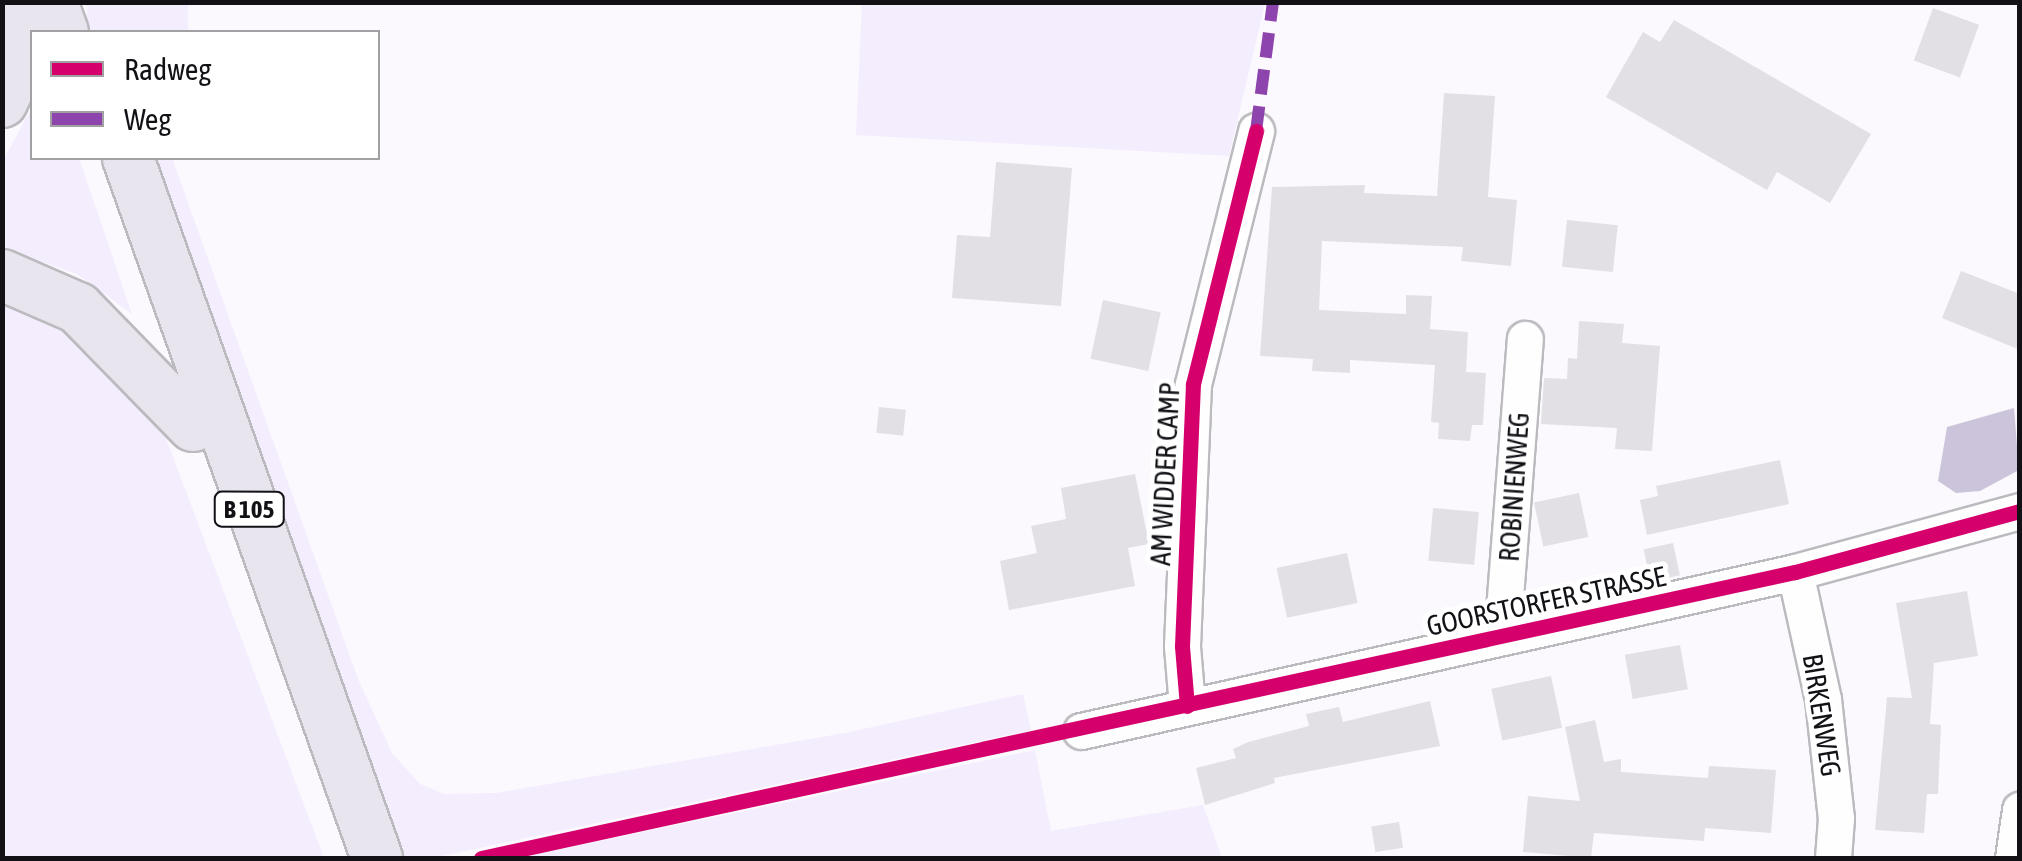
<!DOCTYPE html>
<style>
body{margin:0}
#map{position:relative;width:2022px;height:861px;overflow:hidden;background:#fbf9fd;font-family:"Asap Condensed",sans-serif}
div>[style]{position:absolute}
.green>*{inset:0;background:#f3edfe;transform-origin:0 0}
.water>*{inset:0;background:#ccc4da}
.building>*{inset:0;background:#e2e0e4;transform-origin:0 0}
.roads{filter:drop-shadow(2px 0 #bbbabe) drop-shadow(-2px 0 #bbbabe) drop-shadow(0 2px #bbbabe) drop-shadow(0 -2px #bbbabe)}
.minor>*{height:35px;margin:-17.5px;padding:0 17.5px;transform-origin:17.5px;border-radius:17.5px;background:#fefeff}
.highway>*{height:50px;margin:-25px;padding:0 25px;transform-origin:25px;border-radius:25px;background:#e9e5ef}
.quiet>*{height:12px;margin-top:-6px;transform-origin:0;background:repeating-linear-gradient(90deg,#8e44ad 0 25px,transparent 0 37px)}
.cycleway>*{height:15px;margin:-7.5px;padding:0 7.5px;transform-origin:7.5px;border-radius:7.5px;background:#d6006c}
span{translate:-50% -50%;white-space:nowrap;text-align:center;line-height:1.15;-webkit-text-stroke:10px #fff;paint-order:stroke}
.shield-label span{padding:2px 8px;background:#fff;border:2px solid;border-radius:8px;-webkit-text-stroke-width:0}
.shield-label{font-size:25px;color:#131116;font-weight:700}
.street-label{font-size:28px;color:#131116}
.frame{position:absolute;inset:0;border:5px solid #131116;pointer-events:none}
.legend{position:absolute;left:30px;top:30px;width:350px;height:130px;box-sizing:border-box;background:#fff;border:2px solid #a1a0a2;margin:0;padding:12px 18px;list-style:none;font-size:30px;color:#131116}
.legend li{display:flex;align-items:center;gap:20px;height:50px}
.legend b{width:50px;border:2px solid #a1a0a2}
</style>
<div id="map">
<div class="green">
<i style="left:87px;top:3px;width:101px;height:31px"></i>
<i style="clip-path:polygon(862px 3px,862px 2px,1265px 3px,1229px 156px,856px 135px)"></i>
<i style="clip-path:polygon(32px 107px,32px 158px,79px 158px,132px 314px,77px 274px,3px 248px,3px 161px)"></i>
<i style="clip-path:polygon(140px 158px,172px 158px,358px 679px,392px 753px,420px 784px,444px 794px,496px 793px,845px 733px,1023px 694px,1031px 730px,433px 858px,384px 858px)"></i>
<i style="clip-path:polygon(2px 295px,107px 350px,155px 409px,324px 858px,3px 858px)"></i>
<i style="clip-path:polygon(1035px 750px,1051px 831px,1203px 805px,1222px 858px,519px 858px)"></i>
</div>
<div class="water">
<i style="clip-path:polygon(2014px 408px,2019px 470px,1980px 491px,1956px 493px,1938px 481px,1947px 427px)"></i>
</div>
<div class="building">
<i style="left:1933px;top:8px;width:49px;height:56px;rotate:20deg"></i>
<i style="clip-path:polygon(1674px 20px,1871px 134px,1830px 203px,1777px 172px,1767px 190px,1606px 97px,1643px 32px,1660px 42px)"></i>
<i style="clip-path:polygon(1444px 93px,1495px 96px,1488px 197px,1517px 200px,1511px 266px,1461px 261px,1463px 247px,1322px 241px,1319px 310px,1406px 314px,1406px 295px,1432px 296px,1430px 329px,1468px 332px,1466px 372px,1486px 373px,1483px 425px,1472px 425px,1470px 441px,1438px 439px,1439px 423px,1431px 422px,1435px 365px,1350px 360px,1350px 373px,1312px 371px,1313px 359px,1260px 356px,1272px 187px,1365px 185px,1364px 193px,1437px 196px)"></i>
<i style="clip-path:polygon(996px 162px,1072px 168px,1061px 306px,952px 298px,957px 235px,990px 237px)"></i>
<i style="left:1567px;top:220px;width:51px;height:47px;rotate:6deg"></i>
<i style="clip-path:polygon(1961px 271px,2020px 294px,2020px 350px,1942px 318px)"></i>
<i style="left:1103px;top:300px;width:59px;height:60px;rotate:12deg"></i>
<i style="clip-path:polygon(1579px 321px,1624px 324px,1622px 343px,1660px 346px,1652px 451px,1615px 449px,1617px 428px,1541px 424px,1544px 378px,1567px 379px,1568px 358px,1577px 359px)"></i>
<i style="left:879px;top:407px;width:27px;height:26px;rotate:6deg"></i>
<i style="clip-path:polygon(1780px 460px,1789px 504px,1647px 535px,1640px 500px,1658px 496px,1656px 486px)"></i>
<i style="clip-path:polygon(1135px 474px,1149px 544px,1128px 548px,1135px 586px,1009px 610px,1000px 561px,1037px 553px,1031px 526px,1066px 519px,1061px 488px)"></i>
<i style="left:1579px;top:493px;width:45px;height:46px;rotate:78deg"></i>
<i style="left:1433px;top:508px;width:46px;height:53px;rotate:5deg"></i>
<i style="left:1673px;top:543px;width:33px;height:30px;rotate:78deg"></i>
<i style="left:1347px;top:553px;width:51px;height:72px;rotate:78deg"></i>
<i style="clip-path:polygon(1967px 591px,1978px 656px,1934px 663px,1930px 724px,1941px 725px,1938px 794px,1927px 794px,1924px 833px,1875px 830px,1887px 697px,1912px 698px,1896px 603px)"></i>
<i style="left:1680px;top:645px;width:45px;height:56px;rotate:80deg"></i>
<i style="left:1551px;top:676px;width:53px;height:61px;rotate:78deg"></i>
<i style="clip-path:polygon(1430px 701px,1440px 746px,1274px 778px,1275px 783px,1205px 805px,1196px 768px,1236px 758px,1233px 749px,1248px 742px,1309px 726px,1306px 714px,1339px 707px,1343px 722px)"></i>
<i style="clip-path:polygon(1595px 720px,1604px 762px,1621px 759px,1621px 772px,1708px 778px,1709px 766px,1776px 770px,1771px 833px,1705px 828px,1704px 841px,1594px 833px,1591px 858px,1523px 852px,1528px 796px,1580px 801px,1565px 727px)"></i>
<i style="left:1399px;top:822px;width:26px;height:28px;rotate:81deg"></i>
</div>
<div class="roads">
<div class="minor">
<i style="left:1795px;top:572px;width:130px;rotate:77.6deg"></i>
<i style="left:1823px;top:699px;width:120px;rotate:83.8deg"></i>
<i style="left:1836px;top:818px;width:40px;rotate:94.3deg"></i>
<i style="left:1502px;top:636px;width:298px;rotate:-85.6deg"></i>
<i style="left:1187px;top:706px;width:60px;rotate:-94.8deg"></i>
<i style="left:1182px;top:646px;width:262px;rotate:-87.6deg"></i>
<i style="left:1193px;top:384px;width:261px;rotate:-76deg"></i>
<i style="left:1081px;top:731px;width:731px;rotate:-12.55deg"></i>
<i style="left:1795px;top:572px;width:233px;rotate:-15.2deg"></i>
<i style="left:2013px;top:858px;width:49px;rotate:-81.7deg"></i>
</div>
<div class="highway">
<i style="left:52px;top:2px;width:32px;rotate:70deg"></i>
<i style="left:2px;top:102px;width:33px;rotate:-65deg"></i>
<i style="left:16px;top:72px;width:71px;rotate:-79.5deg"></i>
<i style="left:128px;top:158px;width:743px;rotate:70.42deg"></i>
<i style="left:2px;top:275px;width:83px;rotate:23.5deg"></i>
<i style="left:78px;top:308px;width:165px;rotate:45.7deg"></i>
</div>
</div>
<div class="quiet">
<i style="left:1256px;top:131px;width:130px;rotate:-82.5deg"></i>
</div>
<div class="cycleway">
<i style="left:1187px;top:706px;width:60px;rotate:-94.8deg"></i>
<i style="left:1182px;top:646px;width:262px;rotate:-87.6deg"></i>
<i style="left:1193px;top:384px;width:261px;rotate:-76deg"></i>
<i style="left:481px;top:858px;width:1345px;rotate:-12.28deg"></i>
<i style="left:1795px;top:572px;width:233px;rotate:-15.2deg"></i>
</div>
<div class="shield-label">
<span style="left:249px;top:509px">B 105</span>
</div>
<div class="street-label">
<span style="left:1165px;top:474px;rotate:-87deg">AM WIDDER CAMP</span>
<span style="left:1514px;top:487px;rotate:-86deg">ROBINIENWEG</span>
<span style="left:1546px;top:601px;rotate:-12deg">GOORSTORFER STRASSE</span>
<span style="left:1822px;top:715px;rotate:81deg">BIRKENWEG</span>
</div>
<div class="frame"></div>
<ul class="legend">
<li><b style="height:12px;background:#d6006c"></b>Radweg</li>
<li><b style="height:12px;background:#8e44ad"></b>Weg</li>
</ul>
</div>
